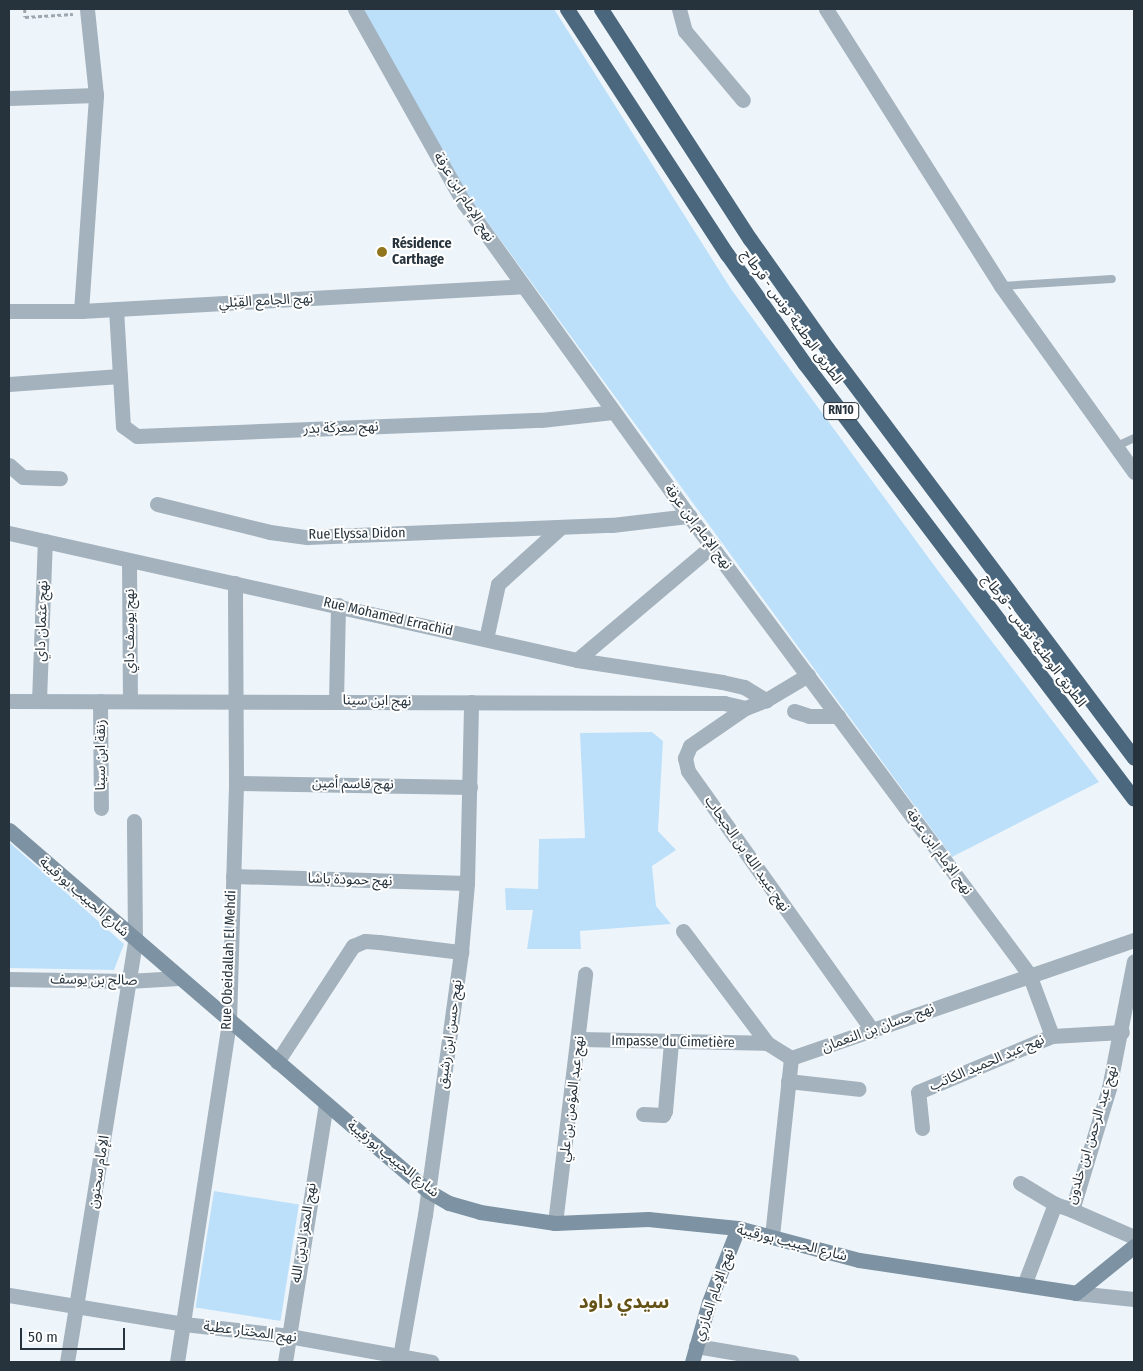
<!DOCTYPE html>
<meta charset="utf-8">
<style>
body{margin:0}
#map{position:relative;width:1143px;height:1371px;overflow:hidden;background:#eef5fa;font-family:"Fira Sans Condensed","Noto Sans Arabic",sans-serif}
div>[style]{position:absolute}
.green>*{inset:0;background:#bde0fa;transform-origin:0 0}
.path>*{height:2.5px;margin-top:-1.25px;transform-origin:0;background:repeating-linear-gradient(90deg,#9ea7ae 0 4px,transparent 0 6.5px)}
.lane>*{height:8px;margin:-4px;padding:0 4px;transform-origin:4px;border-radius:4px;background:#a4b2bd}
.street>*{height:15px;margin:-7.5px;padding:0 7.5px;transform-origin:7.5px;border-radius:7.5px;background:#a4b2bd}
.secondary>*{height:15px;margin:-7.5px;padding:0 7.5px;transform-origin:7.5px;border-radius:7.5px;background:#7d92a2}
.highway>*{height:15px;margin:-7.5px;padding:0 7.5px;transform-origin:7.5px;border-radius:7.5px;background:#4a677d}
.dots>*{width:14px;height:14px;translate:-50% -50%;box-sizing:border-box;border:2px solid #fff;border-radius:50%}
span{translate:-50% -50%;white-space:nowrap;text-align:center;line-height:1.15;-webkit-text-stroke:4px #fff;paint-order:stroke}
.shield-label span{padding:1px 4px;background:#fff;border:1px solid;border-radius:4px;-webkit-text-stroke-width:0}
.shield-label{font-size:12px;color:#26333c;font-weight:700}
.street-label{font-size:14px;color:#26333c}
.poi-label{font-size:14px;color:#26333c;font-weight:700}
.left{translate:0 -50%;text-align:left}
.district-label{font-size:19px;color:#655216;font-weight:700}
.frame{position:absolute;inset:0;border:10px solid #26333c;pointer-events:none}
.scale{position:absolute;left:20px;top:1328px;width:105px;height:22px;box-sizing:border-box;border:2px solid #26333c;border-top:0;padding-left:6px;font-size:15px;line-height:18px;white-space:nowrap;color:#26333c;-webkit-text-stroke:4px #fff;paint-order:stroke}
</style>
<div id="map">
<div class="green">
<i style="clip-path:polygon(357px 9px,554px 9px,731px 289px,939px 572px,1099px 782px,952px 857px,466px 193px)"></i>
<i style="clip-path:polygon(652px 732px,663px 741px,658px 831px,676px 850px,652px 866px,656px 906px,671px 924px,580px 931px,581px 949px,527px 949px,533px 910px,506px 910px,505px 888px,538px 889px,539px 839px,585px 838px,580px 733px)"></i>
<i style="clip-path:polygon(9px 842px,124px 944px,114px 970px,9px 968px)"></i>
<i style="left:214px;top:1191px;width:86px;height:118px;rotate:9deg"></i>
</div>
<div class="path">
<i style="left:25px;top:9px;width:8px;rotate:90deg"></i>
<i style="left:25px;top:17px;width:48px;rotate:-3.6deg"></i>
</div>
<div class="lane">
<i style="left:1001px;top:286px;width:111px;rotate:-3.6deg"></i>
<i style="left:1115px;top:447px;width:21px;rotate:-25deg"></i>
</div>
<div class="street">
<i style="left:355px;top:9px;width:223px;rotate:60.7deg"></i>
<i style="left:464px;top:203px;width:385px;rotate:54.3deg"></i>
<i style="left:689px;top:516px;width:570px;rotate:53.41deg"></i>
<i style="left:1029px;top:974px;width:66px;rotate:69.6deg"></i>
<i style="left:679px;top:9px;width:23px;rotate:75deg"></i>
<i style="left:685px;top:31px;width:90px;rotate:50deg"></i>
<i style="left:826px;top:9px;width:328px;rotate:57.7deg"></i>
<i style="left:1001px;top:286px;width:229px;rotate:54.4deg"></i>
<i style="left:9px;top:98px;width:87px;rotate:-2deg"></i>
<i style="left:116px;top:309px;width:117px;rotate:86.6deg"></i>
<i style="left:123px;top:426px;width:17px;rotate:36deg"></i>
<i style="left:137px;top:436px;width:404px;rotate:-2.3deg"></i>
<i style="left:541px;top:420px;width:72px;rotate:-6.3deg"></i>
<i style="left:9px;top:311px;width:72px"></i>
<i style="left:81px;top:311px;width:442px;rotate:-3.2deg"></i>
<i style="left:81px;top:311px;width:217px;rotate:-86deg"></i>
<i style="left:96px;top:95px;width:86px;rotate:-96deg"></i>
<i style="left:9px;top:384px;width:111px;rotate:-4.1deg"></i>
<i style="left:9px;top:465px;width:18px;rotate:41deg"></i>
<i style="left:23px;top:477px;width:37px;rotate:2deg"></i>
<i style="left:157px;top:504px;width:116px;rotate:13.9deg"></i>
<i style="left:270px;top:532px;width:37px;rotate:8deg"></i>
<i style="left:307px;top:537px;width:305px;rotate:-2.3deg"></i>
<i style="left:612px;top:525px;width:78px;rotate:-6.7deg"></i>
<i style="left:9px;top:533px;width:582px;rotate:12.6deg"></i>
<i style="left:577px;top:660px;width:147px;rotate:8.6deg"></i>
<i style="left:722px;top:682px;width:23px;rotate:13deg"></i>
<i style="left:744px;top:687px;width:26px;rotate:31deg"></i>
<i style="left:129px;top:561px;width:140px;rotate:89.6deg"></i>
<i style="left:486px;top:639px;width:56px;rotate:-77.7deg"></i>
<i style="left:498px;top:584px;width:84px;rotate:-42.1deg"></i>
<i style="left:577px;top:660px;width:178px;rotate:-40.2deg"></i>
<i style="left:808px;top:675px;width:49px;rotate:149.2deg"></i>
<i style="left:766px;top:700px;width:22px;rotate:159deg"></i>
<i style="left:745px;top:708px;width:67px;rotate:145.4deg"></i>
<i style="left:690px;top:746px;width:13px;rotate:113deg"></i>
<i style="left:685px;top:758px;width:13px;rotate:77deg"></i>
<i style="left:688px;top:771px;width:319px;rotate:54.6deg"></i>
<i style="left:9px;top:701px;width:715px;rotate:0.16deg"></i>
<i style="left:724px;top:703px;width:22px;rotate:13deg"></i>
<i style="left:39px;top:701px;width:160px;rotate:-87.9deg"></i>
<i style="left:100px;top:701px;width:107px;rotate:89.5deg"></i>
<i style="left:336px;top:701px;width:96px;rotate:-88.8deg"></i>
<i style="left:794px;top:711px;width:16px;rotate:18deg"></i>
<i style="left:809px;top:716px;width:29px"></i>
<i style="left:236px;top:783px;width:234px;rotate:1deg"></i>
<i style="left:233px;top:876px;width:234px;rotate:1.7deg"></i>
<i style="left:683px;top:931px;width:140px;rotate:53.1deg"></i>
<i style="left:767px;top:1043px;width:28px;rotate:32deg"></i>
<i style="left:9px;top:979px;width:119px;rotate:1deg"></i>
<i style="left:128px;top:981px;width:51px;rotate:-3.4deg"></i>
<i style="left:580px;top:1039px;width:187px;rotate:1.2deg"></i>
<i style="left:277px;top:1062px;width:139px;rotate:-56.8deg"></i>
<i style="left:353px;top:946px;width:13px;rotate:-23deg"></i>
<i style="left:365px;top:941px;width:14px;rotate:4deg"></i>
<i style="left:379px;top:942px;width:83px;rotate:7deg"></i>
<i style="left:788px;top:1081px;width:71px;rotate:6.4deg"></i>
<i style="left:643px;top:1114px;width:20px;rotate:3deg"></i>
<i style="left:663px;top:1115px;width:4px;rotate:-63deg"></i>
<i style="left:665px;top:1111px;width:69px;rotate:-85deg"></i>
<i style="left:922px;top:1128px;width:36px;rotate:-96deg"></i>
<i style="left:918px;top:1092px;width:145px;rotate:-22.7deg"></i>
<i style="left:1052px;top:1036px;width:70px;rotate:-3.3deg"></i>
<i style="left:1020px;top:1183px;width:41px;rotate:31deg"></i>
<i style="left:1072px;top:1210px;width:68px;rotate:23.5deg"></i>
<i style="left:555px;top:1223px;width:251px;rotate:-83.1deg"></i>
<i style="left:772px;top:1236px;width:179px;rotate:-83.9deg"></i>
<i style="left:791px;top:1058px;width:363px;rotate:-19deg"></i>
<i style="left:1024px;top:1285px;width:87px;rotate:-69.1deg"></i>
<i style="left:1055px;top:1204px;width:18px;rotate:19deg"></i>
<i style="left:1072px;top:1210px;width:127px;rotate:-73.1deg"></i>
<i style="left:1109px;top:1088px;width:129px;rotate:-78.9deg"></i>
<i style="left:1076px;top:1293px;width:58px;rotate:5.9deg"></i>
<i style="left:9px;top:1295px;width:177px;rotate:9.4deg"></i>
<i style="left:184px;top:1324px;width:106px;rotate:6.5deg"></i>
<i style="left:289px;top:1336px;width:145px;rotate:10.3deg"></i>
<i style="left:696px;top:1346px;width:97px;rotate:9.5deg"></i>
<i style="left:67px;top:1362px;width:426px;rotate:-80.8deg"></i>
<i style="left:135px;top:941px;width:120px;rotate:-90.5deg"></i>
<i style="left:177px;top:1362px;width:345px;rotate:-81.3deg"></i>
<i style="left:229px;top:1021px;width:238px;rotate:-88.3deg"></i>
<i style="left:236px;top:783px;width:200px;rotate:-90.3deg"></i>
<i style="left:285px;top:1362px;width:261px;rotate:-81deg"></i>
<i style="left:399px;top:1362px;width:149px;rotate:-80deg"></i>
<i style="left:425px;top:1215px;width:265px;rotate:-82.2deg"></i>
<i style="left:461px;top:952px;width:69px;rotate:-85deg"></i>
<i style="left:467px;top:883px;width:181px;rotate:-88.7deg"></i>
</div>
<div class="secondary">
<i style="left:9px;top:830px;width:553px;rotate:40.75deg"></i>
<i style="left:428px;top:1191px;width:24px;rotate:30deg"></i>
<i style="left:449px;top:1203px;width:32px;rotate:16deg"></i>
<i style="left:480px;top:1212px;width:76px;rotate:8.3deg"></i>
<i style="left:555px;top:1223px;width:93px;rotate:-2.5deg"></i>
<i style="left:648px;top:1219px;width:90px;rotate:5.7deg"></i>
<i style="left:738px;top:1228px;width:125px;rotate:14.8deg"></i>
<i style="left:859px;top:1260px;width:219px;rotate:8.6deg"></i>
<i style="left:1076px;top:1293px;width:75px;rotate:-39deg"></i>
<i style="left:692px;top:1362px;width:62px;rotate:-74.2deg"></i>
<i style="left:709px;top:1302px;width:79px;rotate:-68.6deg"></i>
</div>
<div class="highway">
<i style="left:567px;top:9px;width:293px;rotate:56.9deg"></i>
<i style="left:727px;top:254px;width:135px;rotate:54.7deg"></i>
<i style="left:805px;top:364px;width:545px;rotate:52.9deg"></i>
<i style="left:601px;top:9px;width:274px;rotate:57.1deg"></i>
<i style="left:750px;top:239px;width:133px;rotate:54.8deg"></i>
<i style="left:827px;top:348px;width:512px;rotate:53.17deg"></i>
</div>
<div class="dots">
<i style="left:382px;top:252px;background:#92761d"></i>
</div>
<div class="shield-label">
<span style="left:841px;top:411px">RN10</span>
</div>
<div class="street-label">
<span style="left:464px;top:197px;rotate:58deg">نهج الإمام ابن عرفة</span>
<span style="left:266px;top:301px;rotate:-3deg">نهج الجامع القِبْلي</span>
<span style="left:792px;top:317px;rotate:54deg">الطريق الوطنية تونس - قرطاج</span>
<span style="left:341px;top:428px;rotate:-2deg">نهج معركة بدر</span>
<span style="left:698px;top:527px;rotate:53deg">نهج الإمام ابن عرفة</span>
<span style="left:357px;top:534px;rotate:-1deg">Rue Elyssa Didon</span>
<span style="left:388px;top:617px;rotate:13deg">Rue Mohamed Errachid</span>
<span style="left:42px;top:621px;rotate:-88deg">نهج عثمان داي</span>
<span style="left:130px;top:631px;rotate:-90deg">نهج يوسف داي</span>
<span style="left:1034px;top:641px;rotate:53deg">الطريق الوطنية تونس - قرطاج</span>
<span style="left:377px;top:701px;rotate:1deg">نهج ابن سينا</span>
<span style="left:101px;top:755px;rotate:-90deg">زنقة ابن سينا</span>
<span style="left:353px;top:784px;rotate:1deg">نهج قاسم أمين</span>
<span style="left:939px;top:852px;rotate:54deg">نهج الإمام ابن عرفة</span>
<span style="left:747px;top:854px;rotate:55deg">نهج عبيد الله بن الحبحاب</span>
<span style="left:350px;top:880px;rotate:2deg">نهج حمودة باشا</span>
<span style="left:84px;top:897px;rotate:41deg">شارع الحبيب بورقيبة</span>
<span style="left:229px;top:960px;rotate:-88deg">Rue Obeidallah El Mehdi</span>
<span style="left:94px;top:980px;rotate:1deg">صالح بن يوسف</span>
<span style="left:878px;top:1028px;rotate:-20deg">نهج حسان بن النعمان</span>
<span style="left:450px;top:1034px;rotate:-82deg">نهج حسن ابن رشيق</span>
<span style="left:673px;top:1042px;rotate:1deg">Impasse du Cimetière</span>
<span style="left:987px;top:1063px;rotate:-23deg">نهج عبد الحميد الكاتب</span>
<span style="left:572px;top:1099px;rotate:-83deg">نهج عبد المؤمن بن علي</span>
<span style="left:1092px;top:1135px;rotate:-73deg">نهج عبد الرحمن ابن خلدون</span>
<span style="left:393px;top:1159px;rotate:39deg">شارع الحبيب بورقيبة</span>
<span style="left:99px;top:1172px;rotate:-81deg">الإمام سحنون</span>
<span style="left:304px;top:1233px;rotate:-81deg">نهج المعز لدين الله</span>
<span style="left:792px;top:1243px;rotate:14deg">شارع الحبيب بورقيبة</span>
<span style="left:714px;top:1295px;rotate:-71deg">نهج الإمام المازري</span>
<span style="left:250px;top:1332px;rotate:7deg">نهج المختار عطية</span>
</div>
<div class="poi-label">
<span class="left" style="left:392px;top:252px">Résidence<br>Carthage</span>
</div>
<div class="district-label">
<span style="left:624px;top:1302px">سيدي داود</span>
</div>
<div class="frame"></div>
<div class="scale">50 m</div>
</div>
